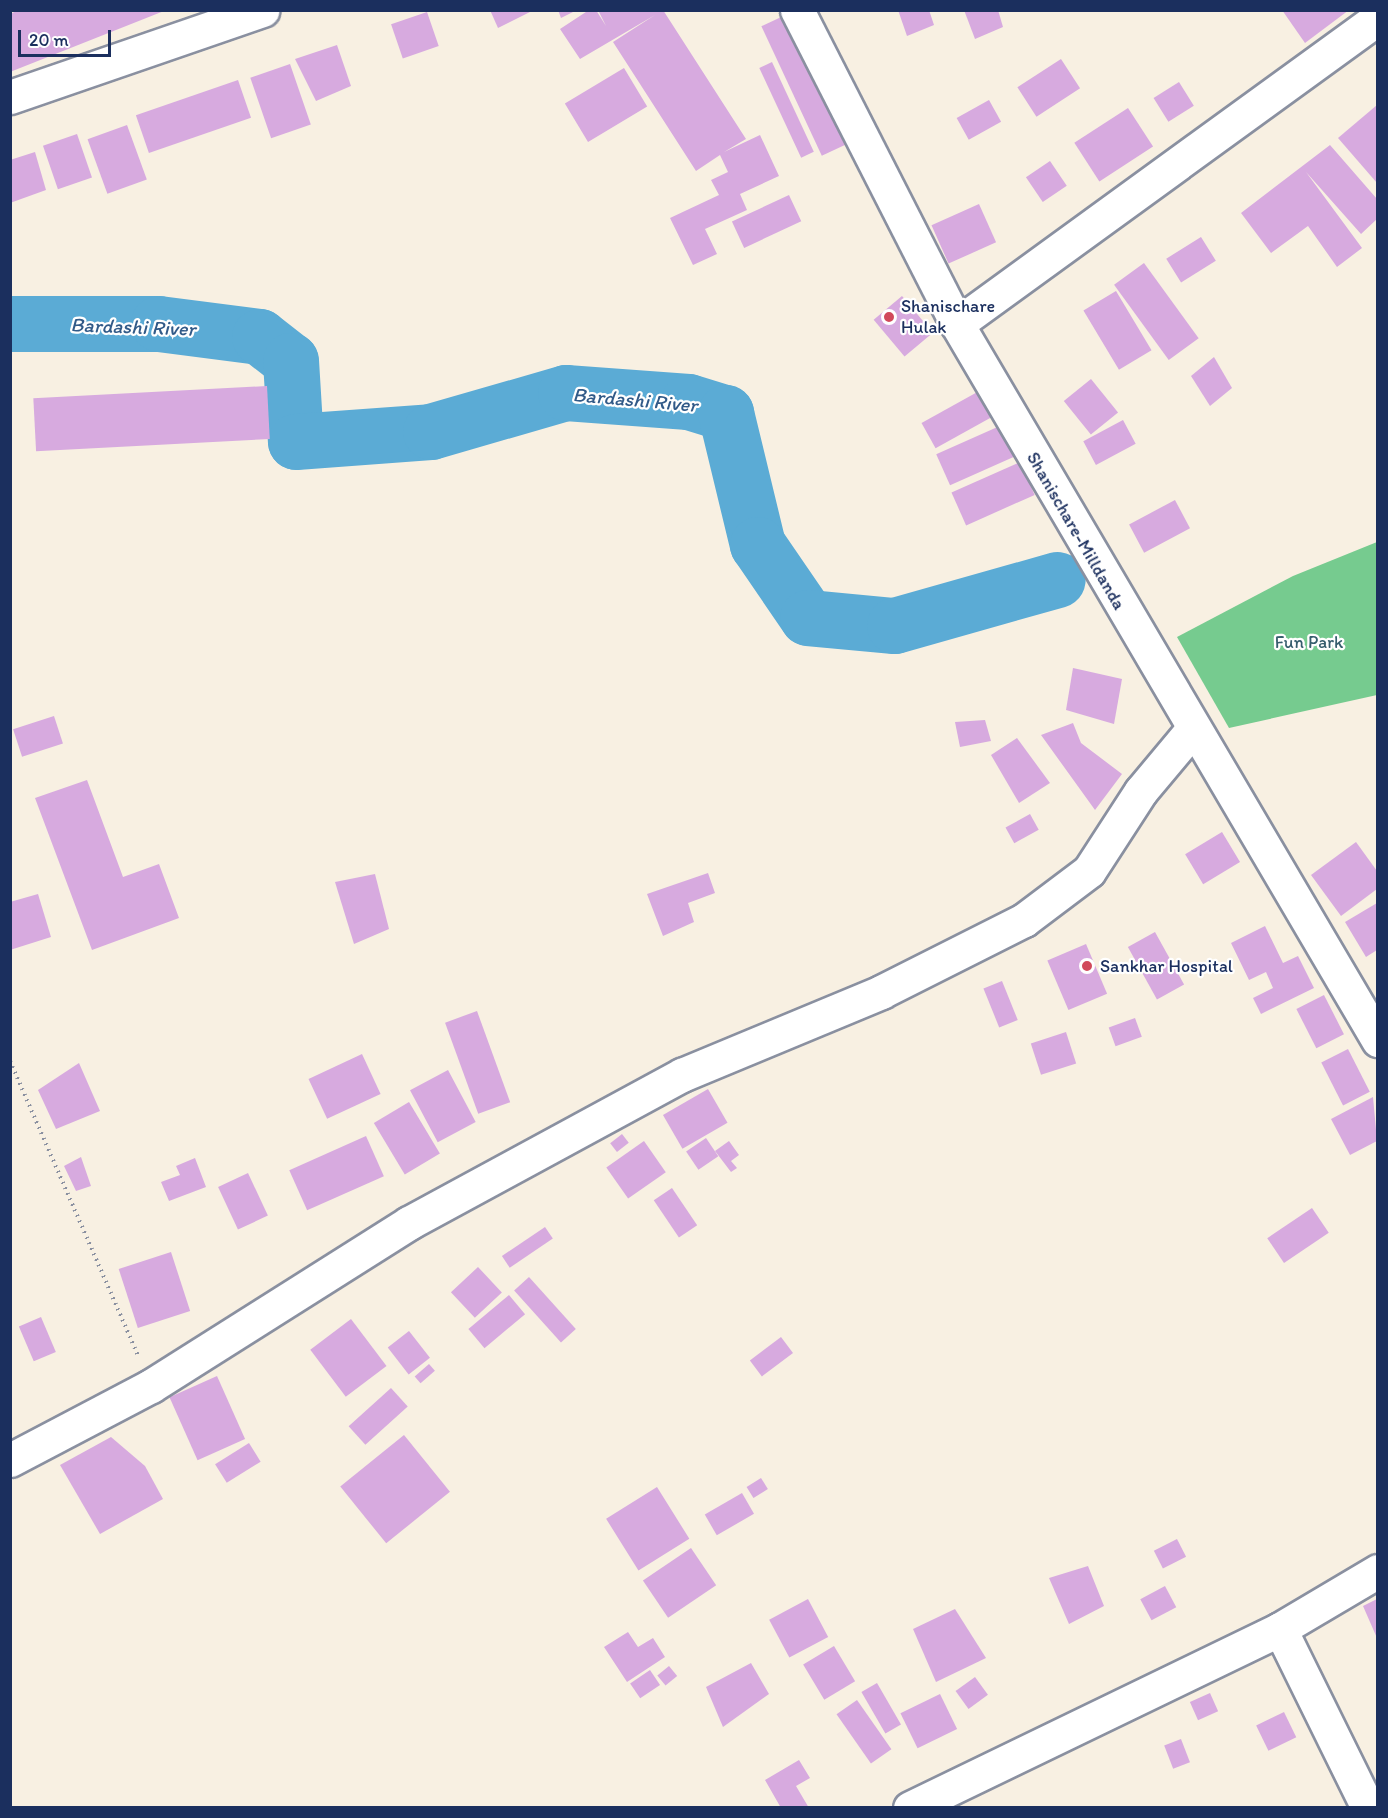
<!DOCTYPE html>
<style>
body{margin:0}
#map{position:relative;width:1388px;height:1818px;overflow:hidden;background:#f8f0e2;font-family:Itim,sans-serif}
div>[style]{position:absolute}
.green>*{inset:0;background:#76cb8f}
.river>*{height:56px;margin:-28px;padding:0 28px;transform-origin:28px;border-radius:28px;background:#5babd5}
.building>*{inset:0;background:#d7aadf;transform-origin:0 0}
.path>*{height:4px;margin-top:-2px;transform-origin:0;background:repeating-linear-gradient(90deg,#8a90a0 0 1.5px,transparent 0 6px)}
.roads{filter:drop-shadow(2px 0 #8a90a0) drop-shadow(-2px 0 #8a90a0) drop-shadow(0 2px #8a90a0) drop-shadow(0 -2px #8a90a0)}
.minor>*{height:33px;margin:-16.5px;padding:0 16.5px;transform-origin:16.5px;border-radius:16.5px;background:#fff}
.dots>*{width:16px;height:16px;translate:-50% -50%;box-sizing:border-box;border:3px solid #fff;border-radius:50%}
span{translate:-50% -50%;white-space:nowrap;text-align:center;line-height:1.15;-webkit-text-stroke:4.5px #fff;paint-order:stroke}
.poi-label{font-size:18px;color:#1b2f5e}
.left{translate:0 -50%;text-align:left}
.street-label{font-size:18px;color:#1b2f5e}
.park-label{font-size:18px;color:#365e6d}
.water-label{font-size:20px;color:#315a88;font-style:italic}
.frame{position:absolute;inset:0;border:12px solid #1b2f5e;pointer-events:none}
.scale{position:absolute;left:18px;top:30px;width:93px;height:27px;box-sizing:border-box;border:3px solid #1b2f5e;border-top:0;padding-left:8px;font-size:18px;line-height:21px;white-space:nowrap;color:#1b2f5e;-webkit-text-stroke:4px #fff;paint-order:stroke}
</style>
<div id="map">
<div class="green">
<i style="clip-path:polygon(1377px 542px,1377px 695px,1229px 728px,1177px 637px,1293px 576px)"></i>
</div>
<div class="river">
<i style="left:10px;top:324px;width:149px"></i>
<i style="left:159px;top:324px;width:102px;rotate:7.3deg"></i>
<i style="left:260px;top:337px;width:39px;rotate:38deg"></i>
<i style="left:291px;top:361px;width:81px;rotate:86.5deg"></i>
<i style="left:296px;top:442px;width:135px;rotate:-4.2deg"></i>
<i style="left:431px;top:432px;width:141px;rotate:-16.1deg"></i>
<i style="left:566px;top:393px;width:123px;rotate:4.2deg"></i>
<i style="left:689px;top:402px;width:39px;rotate:17deg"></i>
<i style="left:726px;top:413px;width:136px;rotate:76.4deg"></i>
<i style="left:758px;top:545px;width:88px;rotate:55.6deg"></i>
<i style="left:808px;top:618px;width:87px;rotate:5.3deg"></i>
<i style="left:895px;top:626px;width:169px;rotate:-15.8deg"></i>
</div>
<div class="building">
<i style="clip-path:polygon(19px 10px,164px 10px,164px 11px,10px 72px,10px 14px)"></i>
<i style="clip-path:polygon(490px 10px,534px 10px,498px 28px)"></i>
<i style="clip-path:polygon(558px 10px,577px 10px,561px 18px)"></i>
<i style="clip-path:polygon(589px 10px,596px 10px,606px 26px,598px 10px,663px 10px,746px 139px,724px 152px,760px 135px,779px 176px,740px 194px,747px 210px,705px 229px,717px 254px,693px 265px,670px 218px,719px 195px,711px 180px,728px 172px,720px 155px,696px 171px,613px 42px,655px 15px,580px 59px,560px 29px)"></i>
<i style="clip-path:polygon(898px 10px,929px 10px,934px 25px,907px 36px)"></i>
<i style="clip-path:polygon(964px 10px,998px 10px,1003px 27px,975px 39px)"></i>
<i style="clip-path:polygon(1282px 10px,1349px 10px,1305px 43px)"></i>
<i style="left:794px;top:11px;width:143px;height:36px;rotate:65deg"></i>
<i style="left:427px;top:12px;width:36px;height:38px;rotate:71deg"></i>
<i style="clip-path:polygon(337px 45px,351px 86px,316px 101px,295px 59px)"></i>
<i style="left:1061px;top:59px;width:35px;height:52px;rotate:57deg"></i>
<i style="left:772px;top:62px;width:99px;height:14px;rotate:65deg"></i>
<i style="left:290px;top:64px;width:64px;height:42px;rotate:71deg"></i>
<i style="left:624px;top:68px;width:45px;height:69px;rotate:59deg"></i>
<i style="left:238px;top:80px;width:40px;height:108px;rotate:71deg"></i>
<i style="left:1179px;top:82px;width:28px;height:30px;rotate:58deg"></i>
<i style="left:989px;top:100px;width:25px;height:37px;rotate:61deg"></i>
<i style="clip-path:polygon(1377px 105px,1377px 183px,1338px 138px)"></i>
<i style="left:1128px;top:108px;width:46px;height:64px;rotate:57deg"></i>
<i style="left:127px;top:125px;width:58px;height:42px;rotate:70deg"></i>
<i style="left:77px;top:134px;width:46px;height:36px;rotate:71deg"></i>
<i style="clip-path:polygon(1330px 145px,1377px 199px,1377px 219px,1361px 234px,1306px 172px,1362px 248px,1337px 267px,1308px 226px,1271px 253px,1241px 213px)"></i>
<i style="clip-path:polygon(35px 152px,46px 190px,10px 203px,10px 160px)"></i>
<i style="left:1050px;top:161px;width:30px;height:29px;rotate:56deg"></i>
<i style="left:789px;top:195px;width:29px;height:63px;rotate:65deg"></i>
<i style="left:979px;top:204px;width:42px;height:52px;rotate:66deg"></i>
<i style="left:1201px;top:237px;width:28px;height:41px;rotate:58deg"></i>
<i style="left:1144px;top:263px;width:93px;height:37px;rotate:54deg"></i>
<i style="left:1116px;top:291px;width:69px;height:38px;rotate:59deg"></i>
<i style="left:902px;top:296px;width:48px;height:37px;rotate:50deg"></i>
<i style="clip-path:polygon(1214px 357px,1232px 388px,1210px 406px,1191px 376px)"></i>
<i style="left:1091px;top:379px;width:43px;height:35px;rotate:51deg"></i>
<i style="left:267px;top:386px;width:53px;height:234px;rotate:87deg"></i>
<i style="left:981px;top:390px;width:29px;height:68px;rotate:61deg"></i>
<i style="left:1123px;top:420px;width:27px;height:45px;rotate:62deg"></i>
<i style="left:1002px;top:425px;width:34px;height:72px;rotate:66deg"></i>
<i style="left:1020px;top:462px;width:36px;height:75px;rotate:66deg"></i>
<i style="left:1175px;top:500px;width:32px;height:52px;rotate:62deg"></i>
<i style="clip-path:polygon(1073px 668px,1122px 679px,1114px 724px,1066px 710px)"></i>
<i style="left:54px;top:716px;width:29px;height:43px;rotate:72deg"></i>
<i style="clip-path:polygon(985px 720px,991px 741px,960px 747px,955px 722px)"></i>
<i style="clip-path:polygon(1073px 723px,1081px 743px,1122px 774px,1095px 810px,1041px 735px)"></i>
<i style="clip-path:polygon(1017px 738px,1050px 783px,1019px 803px,991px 755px)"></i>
<i style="clip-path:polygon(87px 780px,123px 877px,159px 864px,179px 918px,92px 950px,35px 798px)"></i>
<i style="left:1030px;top:814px;width:18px;height:28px;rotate:61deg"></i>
<i style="left:1222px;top:832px;width:35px;height:43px;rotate:59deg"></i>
<i style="clip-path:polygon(1356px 842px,1377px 871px,1377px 889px,1341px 916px,1311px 875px)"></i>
<i style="clip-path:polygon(708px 873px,715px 893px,688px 903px,694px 922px,663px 936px,647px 894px)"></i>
<i style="clip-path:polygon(375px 874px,389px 929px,354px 944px,335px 882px)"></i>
<i style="clip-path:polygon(38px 894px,51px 937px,10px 950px,10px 902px)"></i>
<i style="clip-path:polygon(1377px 903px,1377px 950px,1366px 957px,1345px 922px)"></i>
<i style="clip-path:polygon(1265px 926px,1283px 963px,1298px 956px,1314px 988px,1261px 1014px,1253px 998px,1273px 988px,1266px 972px,1249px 980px,1231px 943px)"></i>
<i style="left:1155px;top:932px;width:60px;height:31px;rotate:61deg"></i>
<i style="left:1086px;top:944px;width:54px;height:42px;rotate:67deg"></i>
<i style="left:1002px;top:981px;width:42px;height:20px;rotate:68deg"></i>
<i style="left:1324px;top:995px;width:44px;height:31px;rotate:63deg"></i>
<i style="left:477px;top:1011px;width:97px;height:34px;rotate:70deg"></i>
<i style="left:1135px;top:1018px;width:20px;height:28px;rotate:70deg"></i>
<i style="left:1066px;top:1032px;width:33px;height:37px;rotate:72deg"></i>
<i style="left:1348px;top:1049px;width:48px;height:30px;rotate:63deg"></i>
<i style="left:362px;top:1054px;width:44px;height:59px;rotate:65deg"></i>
<i style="clip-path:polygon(79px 1063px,100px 1111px,56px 1129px,38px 1090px)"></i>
<i style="left:448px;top:1070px;width:59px;height:43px;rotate:62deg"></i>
<i style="left:708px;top:1089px;width:39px;height:52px;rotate:60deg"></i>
<i style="clip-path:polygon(1373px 1097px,1377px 1141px,1350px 1155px,1331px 1119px)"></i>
<i style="left:409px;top:1102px;width:60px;height:41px;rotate:59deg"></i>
<i style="left:622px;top:1134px;width:11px;height:15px;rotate:52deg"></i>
<i style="left:366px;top:1136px;width:44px;height:84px;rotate:66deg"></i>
<i style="left:706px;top:1138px;width:22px;height:24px;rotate:56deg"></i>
<i style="left:644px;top:1141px;width:38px;height:46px;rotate:55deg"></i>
<i style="clip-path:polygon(729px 1141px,739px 1155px,731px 1161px,737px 1168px,731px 1172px,715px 1151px)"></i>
<i style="clip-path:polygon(81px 1157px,91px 1186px,76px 1191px,64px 1166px)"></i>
<i style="clip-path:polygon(195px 1158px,206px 1187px,169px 1201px,161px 1182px,180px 1175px,176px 1166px)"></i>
<i style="left:248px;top:1173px;width:47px;height:33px;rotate:65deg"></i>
<i style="left:672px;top:1188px;width:45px;height:22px;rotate:56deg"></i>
<i style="left:1312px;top:1208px;width:30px;height:54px;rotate:56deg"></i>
<i style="left:545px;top:1227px;width:14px;height:52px;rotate:56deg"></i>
<i style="left:171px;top:1252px;width:62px;height:55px;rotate:72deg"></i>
<i style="left:478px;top:1267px;width:35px;height:37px;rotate:47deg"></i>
<i style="left:529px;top:1277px;width:70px;height:20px;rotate:48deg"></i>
<i style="left:509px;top:1295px;width:25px;height:53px;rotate:50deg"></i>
<i style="left:41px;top:1317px;width:38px;height:24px;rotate:67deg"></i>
<i style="left:351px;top:1319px;width:59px;height:51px;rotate:53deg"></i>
<i style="left:409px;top:1331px;width:34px;height:27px;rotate:52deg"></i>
<i style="left:781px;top:1337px;width:20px;height:39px;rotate:53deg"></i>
<i style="left:429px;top:1364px;width:9px;height:19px;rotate:49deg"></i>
<i style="left:217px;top:1376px;width:69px;height:52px;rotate:66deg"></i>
<i style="left:391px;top:1388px;width:25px;height:57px;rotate:48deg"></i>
<i style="left:404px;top:1435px;width:73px;height:82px;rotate:51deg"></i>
<i style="clip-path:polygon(111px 1437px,145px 1466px,163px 1499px,100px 1534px,60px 1465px)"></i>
<i style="left:249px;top:1443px;width:22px;height:40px;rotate:58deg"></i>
<i style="left:761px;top:1478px;width:13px;height:17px;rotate:58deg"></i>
<i style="left:657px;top:1487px;width:61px;height:60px;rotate:58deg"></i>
<i style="left:742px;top:1493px;width:24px;height:43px;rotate:60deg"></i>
<i style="left:1177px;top:1539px;width:20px;height:26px;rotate:63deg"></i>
<i style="left:691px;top:1548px;width:45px;height:58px;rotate:56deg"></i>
<i style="clip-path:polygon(1088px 1566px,1104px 1606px,1069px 1624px,1049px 1578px)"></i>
<i style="left:1165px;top:1586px;width:24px;height:28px;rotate:62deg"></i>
<i style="left:808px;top:1599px;width:43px;height:44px;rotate:62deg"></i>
<i style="clip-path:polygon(1377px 1599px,1377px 1638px,1363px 1606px)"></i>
<i style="clip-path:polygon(955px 1609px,986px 1658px,936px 1682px,913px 1629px)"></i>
<i style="clip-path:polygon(628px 1632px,638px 1647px,653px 1638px,665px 1657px,627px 1682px,604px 1647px)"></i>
<i style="left:834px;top:1646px;width:41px;height:36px;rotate:59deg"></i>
<i style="clip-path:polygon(751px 1663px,769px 1694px,723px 1727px,706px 1687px)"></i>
<i style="left:669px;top:1666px;width:13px;height:15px;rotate:51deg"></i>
<i style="left:650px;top:1670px;width:18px;height:24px;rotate:56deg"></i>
<i style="left:975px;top:1677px;width:22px;height:24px;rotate:54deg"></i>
<i style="left:877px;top:1683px;width:48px;height:18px;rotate:60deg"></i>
<i style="left:1210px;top:1693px;width:20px;height:22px;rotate:66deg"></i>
<i style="left:940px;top:1694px;width:39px;height:44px;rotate:64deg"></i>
<i style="left:857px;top:1700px;width:60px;height:25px;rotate:55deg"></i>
<i style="left:1284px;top:1712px;width:28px;height:31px;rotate:64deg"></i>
<i style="left:1181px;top:1739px;width:25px;height:18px;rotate:69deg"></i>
<i style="clip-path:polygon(799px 1760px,810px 1778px,796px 1786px,809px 1808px,781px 1808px,765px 1780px)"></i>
</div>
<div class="path">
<i style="left:10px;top:1061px;width:323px;rotate:66.5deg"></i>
</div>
<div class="roads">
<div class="minor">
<i style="left:797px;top:10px;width:352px;rotate:63deg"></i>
<i style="left:957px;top:324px;width:831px;rotate:59.54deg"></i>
<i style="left:10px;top:97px;width:267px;rotate:-19deg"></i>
<i style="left:957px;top:324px;width:520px;rotate:-36.01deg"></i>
<i style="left:10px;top:1460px;width:159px;rotate:-27.7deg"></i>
<i style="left:151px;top:1386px;width:305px;rotate:-32.3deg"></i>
<i style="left:409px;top:1223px;width:311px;rotate:-28.5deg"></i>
<i style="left:682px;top:1075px;width:216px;rotate:-22.6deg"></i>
<i style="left:881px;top:992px;width:160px;rotate:-26.7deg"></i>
<i style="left:1024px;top:920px;width:81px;rotate:-37deg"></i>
<i style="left:1089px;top:871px;width:95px;rotate:-57deg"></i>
<i style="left:1141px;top:791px;width:80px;rotate:-50.1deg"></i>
<i style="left:1280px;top:1629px;width:199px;rotate:63.8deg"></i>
<i style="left:910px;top:1808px;width:411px;rotate:-25.8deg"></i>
<i style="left:1280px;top:1629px;width:114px;rotate:-30.6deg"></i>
</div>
</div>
<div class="dots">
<i style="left:889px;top:317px;background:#d1495b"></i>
<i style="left:1087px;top:966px;background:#d1495b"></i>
</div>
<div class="poi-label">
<span class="left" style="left:901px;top:317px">Shanischare<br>Hulak</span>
<span class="left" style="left:1100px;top:966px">Sankhar Hospital</span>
</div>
<div class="street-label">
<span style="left:1076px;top:531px;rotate:60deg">Shanischare-Milldanda</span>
</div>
<div class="park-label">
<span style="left:1309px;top:642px">Fun Park</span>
</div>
<div class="water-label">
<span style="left:133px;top:327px;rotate:2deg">Bardashi River</span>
<span style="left:635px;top:400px;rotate:5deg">Bardashi River</span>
</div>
<div class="frame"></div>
<div class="scale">20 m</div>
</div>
